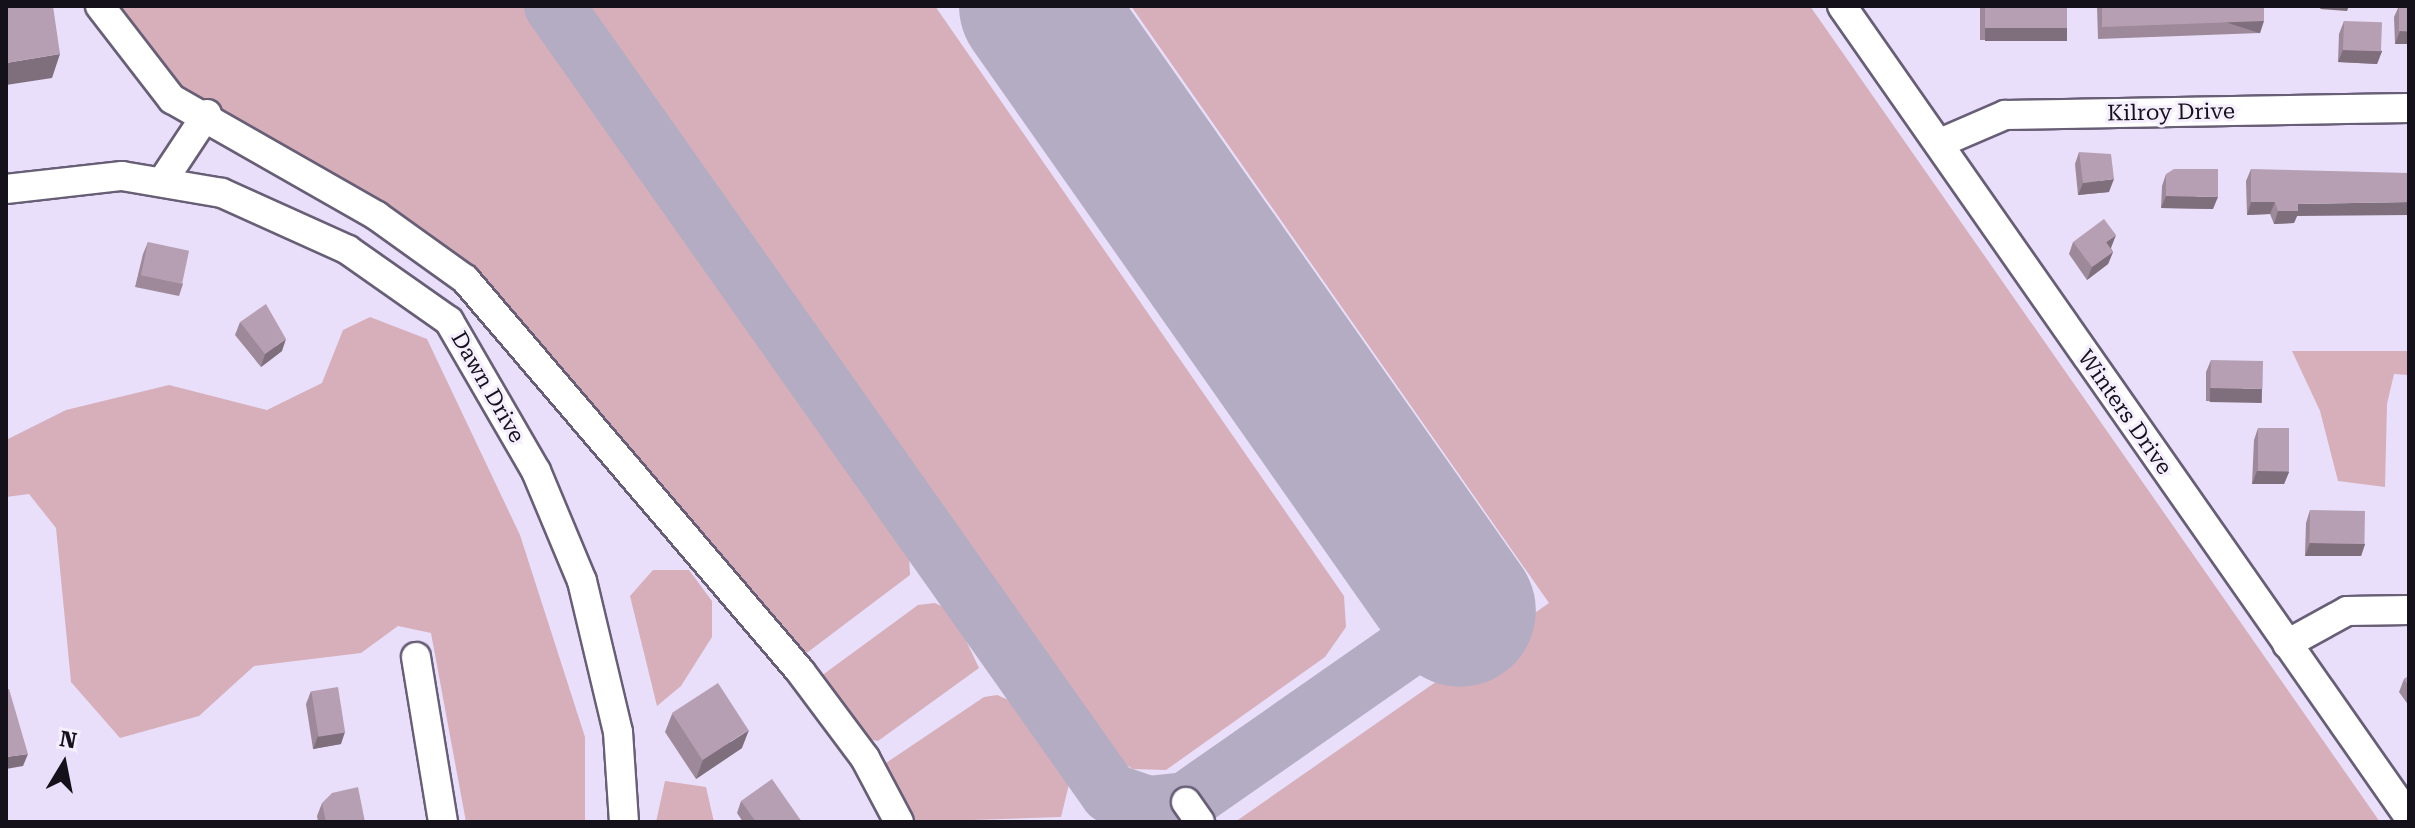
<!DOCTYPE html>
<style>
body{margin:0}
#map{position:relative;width:2415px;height:828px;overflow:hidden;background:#e9dffa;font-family:"Roboto Serif",serif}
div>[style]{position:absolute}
.green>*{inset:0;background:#d6afba}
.taxiway>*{height:60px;margin:-30px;padding:0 30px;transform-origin:30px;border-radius:30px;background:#b4acc3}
.runway>*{height:152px;margin:-76px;padding:0 76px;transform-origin:76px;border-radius:76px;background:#b4acc3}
.roads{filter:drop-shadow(2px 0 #685f76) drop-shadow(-2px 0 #685f76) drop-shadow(0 2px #685f76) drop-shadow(0 -2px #685f76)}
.minor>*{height:28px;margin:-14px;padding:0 14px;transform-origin:14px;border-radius:14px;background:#fff}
.wall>*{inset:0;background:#9d8999;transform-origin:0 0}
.shaded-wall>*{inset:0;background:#7f6f7d;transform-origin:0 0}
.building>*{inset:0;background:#b69fb2;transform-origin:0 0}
span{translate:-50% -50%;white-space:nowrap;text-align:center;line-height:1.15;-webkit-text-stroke:6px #f5eeff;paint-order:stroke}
.street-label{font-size:22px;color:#15111b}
.frame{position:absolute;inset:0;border:8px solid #15111b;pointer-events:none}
.north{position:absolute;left:24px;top:724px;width:80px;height:80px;-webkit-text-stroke:6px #f5eeff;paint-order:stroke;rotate:10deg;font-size:22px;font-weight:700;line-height:32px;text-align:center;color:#15111b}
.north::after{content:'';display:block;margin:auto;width:28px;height:36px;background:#15111b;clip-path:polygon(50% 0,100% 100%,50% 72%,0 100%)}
</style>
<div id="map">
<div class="green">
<i style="clip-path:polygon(114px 6px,526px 6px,909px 552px,910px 575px,804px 655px,622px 437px,489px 294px,195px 102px)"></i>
<i style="clip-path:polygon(582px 6px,935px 6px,1344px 596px,1346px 627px,1325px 657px,1166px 770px,1133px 769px,1099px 750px)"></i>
<i style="clip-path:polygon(1131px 6px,1810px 6px,2380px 822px,1235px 822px,1549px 603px)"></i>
<i style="clip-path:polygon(370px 317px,427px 339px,520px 535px,585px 737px,585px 822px,466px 822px,431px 633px,398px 626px,361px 653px,254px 666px,199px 716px,120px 738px,71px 682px,56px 528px,29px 494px,6px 497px,6px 440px,66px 410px,169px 385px,267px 410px,322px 383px,343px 330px)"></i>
<i style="clip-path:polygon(2292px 351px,2409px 351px,2409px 375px,2394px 374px,2387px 404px,2385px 487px,2338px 481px,2320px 411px)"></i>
<i style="clip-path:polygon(653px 570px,689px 570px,712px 601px,712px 637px,681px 686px,657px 706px,630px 596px)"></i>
<i style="clip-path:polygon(935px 603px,952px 611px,979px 668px,878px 741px,868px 739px,817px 679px,918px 605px)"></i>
<i style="clip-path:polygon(997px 695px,1018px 704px,1070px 780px,1061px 817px,911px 822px,877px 769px,984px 697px)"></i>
<i style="clip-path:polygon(665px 781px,706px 787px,714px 822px,656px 822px)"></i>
</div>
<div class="taxiway">
<i style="left:554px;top:6px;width:964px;rotate:54.76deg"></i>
<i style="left:1110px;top:793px;width:40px;rotate:18.9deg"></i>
<i style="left:1148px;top:806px;width:38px;rotate:-6deg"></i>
<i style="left:1186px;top:802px;width:334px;rotate:-34.9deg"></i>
</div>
<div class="runway">
<i style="left:1035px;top:6px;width:739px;rotate:54.91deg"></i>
</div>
<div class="roads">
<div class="minor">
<i style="left:100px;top:6px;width:118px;rotate:52.3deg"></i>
<i style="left:172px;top:99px;width:236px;rotate:29.7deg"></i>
<i style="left:377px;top:216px;width:108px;rotate:35.6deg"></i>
<i style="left:465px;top:279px;width:516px;rotate:49.48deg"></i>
<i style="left:800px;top:671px;width:109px;rotate:53.2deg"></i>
<i style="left:865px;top:758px;width:72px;rotate:62deg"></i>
<i style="left:1842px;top:6px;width:990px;rotate:55.04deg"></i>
<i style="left:1940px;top:143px;width:71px;rotate:-23.3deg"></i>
<i style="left:2005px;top:115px;width:404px;rotate:-1deg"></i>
<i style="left:164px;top:179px;width:78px;rotate:-56.5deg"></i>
<i style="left:6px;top:189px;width:117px;rotate:-6.4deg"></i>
<i style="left:122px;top:176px;width:101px;rotate:9.6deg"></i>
<i style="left:222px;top:193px;width:138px;rotate:24.3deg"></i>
<i style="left:348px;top:250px;width:123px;rotate:35.1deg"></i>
<i style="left:449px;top:321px;width:173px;rotate:59.9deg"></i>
<i style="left:536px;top:471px;width:119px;rotate:67.3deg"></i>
<i style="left:582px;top:581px;width:155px;rotate:76.6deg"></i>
<i style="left:618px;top:732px;width:90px;rotate:86.2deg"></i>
<i style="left:2287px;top:644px;width:68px;rotate:-28.8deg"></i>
<i style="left:2347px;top:611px;width:62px;rotate:-0.9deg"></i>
<i style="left:416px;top:657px;width:167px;rotate:80.7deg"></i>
<i style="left:1186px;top:802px;width:24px;rotate:55deg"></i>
</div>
</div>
<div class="wall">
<i style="left:1980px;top:6px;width:87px;height:34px"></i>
<i style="clip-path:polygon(2097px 6px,2264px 6px,2260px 33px,2098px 39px)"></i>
<i style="clip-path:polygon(2399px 6px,2409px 6px,2409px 44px,2395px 44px,2394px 17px)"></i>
<i style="clip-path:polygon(2344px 21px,2382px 51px,2377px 64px,2338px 62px,2339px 34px)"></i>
<i style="clip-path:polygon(2079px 152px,2109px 192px,2078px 195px,2075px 164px)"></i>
<i style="clip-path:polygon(2251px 169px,2297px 216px,2294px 223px,2274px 224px,2270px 214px,2247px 215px,2246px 181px)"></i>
<i style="clip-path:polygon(2166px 174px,2213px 209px,2161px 208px,2162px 186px)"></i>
<i style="clip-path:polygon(148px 242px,183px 284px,179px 296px,135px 287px,143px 254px)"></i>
<i style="clip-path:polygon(2073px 242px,2111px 248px,2113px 252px,2108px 264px,2087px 280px,2069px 254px)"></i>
<i style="clip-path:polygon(240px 322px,282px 351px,261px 367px,235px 335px)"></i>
<i style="clip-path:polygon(2211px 360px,2258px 402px,2206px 401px,2206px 372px)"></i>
<i style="clip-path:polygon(2258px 428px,2289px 472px,2284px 484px,2252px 484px,2254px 440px)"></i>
<i style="clip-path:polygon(2310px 510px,2365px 544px,2361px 556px,2305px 556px,2306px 523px)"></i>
<i style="clip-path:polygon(2409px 676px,2409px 706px,2399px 692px,2404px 679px)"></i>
<i style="clip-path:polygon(311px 691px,341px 744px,313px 749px,306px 704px)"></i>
<i style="clip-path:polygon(672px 714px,742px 748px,696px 779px,665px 732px)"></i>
<i style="clip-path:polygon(741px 801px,802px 822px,743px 822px,737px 813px)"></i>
<i style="clip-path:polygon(322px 803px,365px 822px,318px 822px,317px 816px)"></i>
</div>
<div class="shaded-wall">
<i style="clip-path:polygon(2322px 6px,2349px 6px,2347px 11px,2320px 9px)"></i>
<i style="left:2264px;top:21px;width:13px;height:162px;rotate:108deg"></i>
<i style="left:1985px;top:28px;width:82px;height:13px"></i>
<i style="clip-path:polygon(2400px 31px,2409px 32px,2409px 44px,2395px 44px)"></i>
<i style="clip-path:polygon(2343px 50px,2382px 51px,2377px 64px,2338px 62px)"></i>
<i style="clip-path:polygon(60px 54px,52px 78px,6px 85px,6px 63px)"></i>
<i style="clip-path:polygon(2114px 179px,2109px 192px,2078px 195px,2083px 183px)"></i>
<i style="clip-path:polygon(2166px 196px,2218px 197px,2213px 209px,2161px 208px)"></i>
<i style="clip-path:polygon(2251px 202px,2275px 202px,2270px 214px,2247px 215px)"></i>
<i style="clip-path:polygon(2409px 202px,2409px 215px,2297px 216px,2294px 223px,2274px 224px,2278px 211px,2298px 204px)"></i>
<i style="clip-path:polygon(2116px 235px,2111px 248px,2101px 255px,2106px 242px)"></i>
<i style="clip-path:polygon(2113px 252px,2108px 264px,2087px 280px,2092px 267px)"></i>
<i style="clip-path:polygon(286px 339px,282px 351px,261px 367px,265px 354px)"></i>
<i style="left:2210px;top:388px;width:52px;height:14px;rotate:1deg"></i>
<i style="clip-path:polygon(2257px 471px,2289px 472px,2284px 484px,2252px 484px)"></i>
<i style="clip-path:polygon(2310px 543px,2365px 544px,2361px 556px,2305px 556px)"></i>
<i style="clip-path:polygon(749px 730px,742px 748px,696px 779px,703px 760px)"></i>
<i style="clip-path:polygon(345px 732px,341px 744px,313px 749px,318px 736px)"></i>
<i style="clip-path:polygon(28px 754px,23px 766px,6px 769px,6px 757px)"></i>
</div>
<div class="building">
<i style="clip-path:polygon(6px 6px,53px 6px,60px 54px,6px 63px)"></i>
<i style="left:1985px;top:6px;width:82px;height:22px"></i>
<i style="clip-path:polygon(2102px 6px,2264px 6px,2264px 21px,2102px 27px)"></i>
<i style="left:2399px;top:6px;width:10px;height:25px"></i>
<i style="left:2344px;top:21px;width:38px;height:29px;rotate:2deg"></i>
<i style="clip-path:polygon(2079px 152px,2111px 154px,2114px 179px,2083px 183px)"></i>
<i style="clip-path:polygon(2174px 169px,2218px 169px,2218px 197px,2166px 196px,2166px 174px)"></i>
<i style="clip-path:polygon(2251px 169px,2409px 173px,2409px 202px,2298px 204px,2298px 211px,2278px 211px,2275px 202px,2251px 202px)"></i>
<i style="clip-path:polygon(2104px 219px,2116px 235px,2106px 242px,2113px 252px,2092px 267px,2073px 242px)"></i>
<i style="left:148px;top:242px;width:42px;height:34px;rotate:12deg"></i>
<i style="clip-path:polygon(266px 304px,286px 339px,265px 354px,240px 322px)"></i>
<i style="left:2211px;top:360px;width:52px;height:28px;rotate:1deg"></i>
<i style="left:2258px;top:428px;width:31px;height:43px"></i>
<i style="left:2310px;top:510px;width:55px;height:33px;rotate:1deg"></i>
<i style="clip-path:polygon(2409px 676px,2409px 687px,2404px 679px)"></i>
<i style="left:718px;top:683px;width:56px;height:55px;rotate:57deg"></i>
<i style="left:338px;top:687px;width:46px;height:27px;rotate:81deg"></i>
<i style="clip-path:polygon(6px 689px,9px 689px,28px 754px,6px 757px)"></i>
<i style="clip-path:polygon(772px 779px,802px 822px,756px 822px,741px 801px)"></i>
<i style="clip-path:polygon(358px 787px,365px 822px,326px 822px,322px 803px,332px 793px)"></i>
</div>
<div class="street-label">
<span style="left:2171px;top:112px;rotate:-1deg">Kilroy Drive</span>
<span style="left:488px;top:387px;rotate:60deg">Dawn Drive</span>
<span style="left:2125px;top:412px;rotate:55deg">Winters Drive</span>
</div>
<div class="frame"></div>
<div class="north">N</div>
</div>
